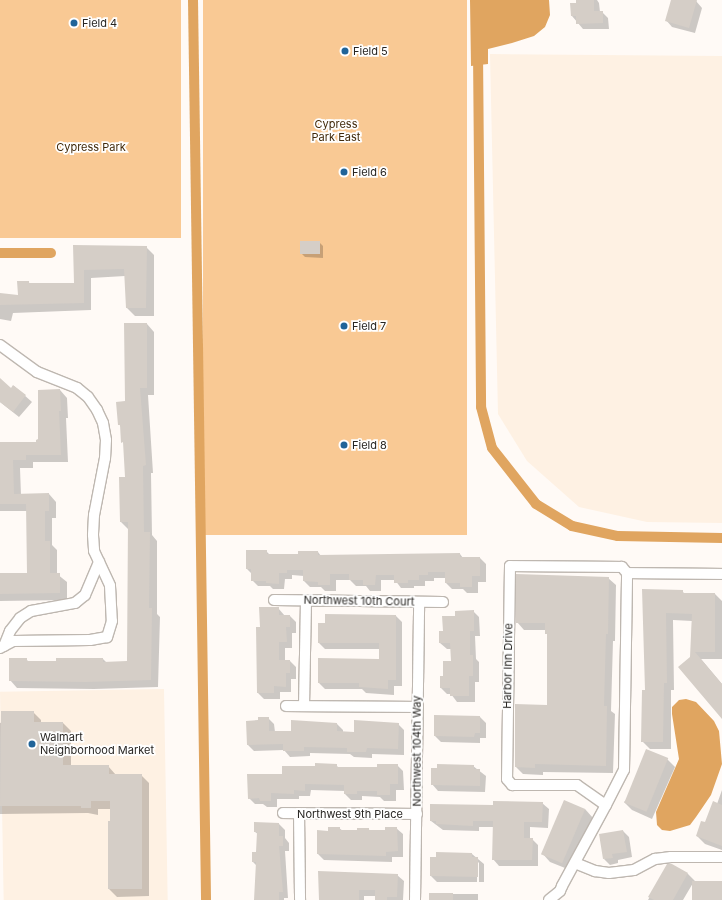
<!DOCTYPE html>
<style>
body{margin:0}
#map{position:relative;width:722px;height:900px;overflow:hidden;background:#fffaf6;font-family:Inter,sans-serif}
div>[style]{position:absolute}
.built>*{inset:0;background:#fef1e3;transform-origin:0 0}
.green>*{inset:0;background:#f9c994;transform-origin:0 0}
.water>*{inset:0;background:#e0a560}
.shadow>*{inset:0;background:#0003;transform-origin:0 0}
.canal>*{height:10px;margin:-5px;padding:0 5px;transform-origin:5px;border-radius:5px;background:#e0a560}
.building>*{inset:0;background:#d5cec7;transform-origin:0 0}
.roads{filter:drop-shadow(1px 0 #beb7b0) drop-shadow(-1px 0 #beb7b0) drop-shadow(0 1px #beb7b0) drop-shadow(0 -1px #beb7b0)}
.minor>*{height:10px;margin:-5px;padding:0 5px;transform-origin:5px;border-radius:5px;background:#fff}
.dots>*{width:11px;height:11px;translate:-50% -50%;box-sizing:border-box;border:2px solid #fff;border-radius:50%}
span{translate:-50% -50%;white-space:nowrap;text-align:center;line-height:1.15;-webkit-text-stroke:3.5px #fff;paint-order:stroke}
.poi-label{font-size:11px;color:#272522}
.left{translate:0 -50%;text-align:left}
.park-label{font-size:11px;color:#412a0b}
.street-label{font-size:11px;color:#272522}
</style>
<div id="map">
<div class="built">
<i style="clip-path:polygon(490px 54px,722px 56px,722px 523px,647px 522px,579px 507px,527px 461px,498px 414px)"></i>
<i style="left:164px;top:689px;width:211px;height:164px;rotate:89deg"></i>
</div>
<div class="green">
<i style="left:0;top:0;width:181px;height:238px"></i>
<i style="left:203px;top:0;width:264px;height:535px"></i>
</div>
<div class="water">
<i style="clip-path:polygon(470px 0,549px 0,550px 15px,545px 27px,534px 36px,512px 43px,488px 49px,488px 64px,471px 66px)"></i>
<i style="clip-path:polygon(686px 699px,696px 702px,714px 721px,719px 731px,722px 764px,711px 795px,696px 817px,690px 825px,670px 831px,662px 830px,657px 825px,656px 812px,679px 759px,672px 714px,672px 707px,679px 700px)"></i>
</div>
<div class="shadow">
<i style="clip-path:polygon(577px 0,597px 0,599px 3px,600px 12px,602px 12px,608px 18px,609px 29px,583px 29px,572px 16px)"></i>
<i style="clip-path:polygon(672px 0,691px 0,696px 1px,702px 8px,695px 33px,672px 27px,666px 20px)"></i>
<i style="clip-path:polygon(319px 242px,323px 246px,323px 258px,305px 257px,301px 253px)"></i>
<i style="clip-path:polygon(74px 246px,146px 247px,154px 255px,154px 316px,135px 316px,127px 308px,125px 276px,91px 278px,91px 310px,13px 313px,11px 321px,0 319px,0 294px,19px 297px,28px 282px,31px 284px,75px 283px)"></i>
<i style="clip-path:polygon(147px 324px,154px 332px,154px 395px,148px 395px,153px 473px,151px 473px,152px 535px,157px 541px,157px 614px,160px 617px,158px 687px,94px 689px,17px 688px,10px 680px,26px 659px,29px 662px,57px 662px,103px 659px,107px 663px,128px 662px,129px 530px,121px 522px,127px 478px,124px 444px,121px 427px,119px 424px)"></i>
<i style="clip-path:polygon(0 380px,12px 389px,14px 386px,32px 402px,19px 417px,0 402px)"></i>
<i style="clip-path:polygon(60px 390px,67px 398px,68px 418px,66px 418px,68px 462px,33px 462px,33px 468px,20px 468px,21px 495px,49px 494px,56px 502px,56px 518px,52px 518px,52px 545px,57px 550px,57px 574px,67px 582px,67px 600px,0 601px,0 574px,28px 574px,28px 511px,0 511px,0 443px,37px 443px)"></i>
<i style="clip-path:polygon(266px 551px,270px 555px,299px 555px,318px 552px,321px 556px,460px 554px,463px 558px,480px 558px,486px 564px,486px 582px,478px 582px,478px 593px,467px 593px,463px 589px,452px 589px,446px 583px,446px 578px,434px 578px,434px 581px,425px 581px,425px 586px,414px 586px,414px 588px,401px 588px,395px 580px,381px 580px,381px 591px,370px 591px,366px 586px,356px 586px,350px 580px,336px 580px,336px 591px,325px 591px,321px 587px,310px 587px,304px 581px,304px 576px,292px 575px,292px 579px,285px 579px,284px 589px,273px 589px,270px 586px,258px 586px,252px 580px,252px 574px,247px 569px)"></i>
<i style="clip-path:polygon(608px 578px,616px 585px,615px 641px,613px 641px,611px 711px,615px 714px,613px 773px,543px 772px,543px 775px,523px 774px,516px 767px,548px 706px,548px 636px,546px 630px,524px 630px,517px 622px)"></i>
<i style="clip-path:polygon(643px 590px,682px 591px,685px 594px,715px 594px,722px 601px,722px 659px,701px 659px,722px 684px,722px 718px,691px 657px,692px 621px,673px 620px,674px 690px,671px 690px,671px 749px,650px 749px,642px 741px,646px 691px)"></i>
<i style="clip-path:polygon(278px 608px,285px 616px,290px 616px,296px 622px,296px 633px,292px 633px,292px 648px,285px 648px,285px 661px,290px 661px,296px 667px,296px 679px,291px 679px,291px 692px,280px 692px,280px 699px,264px 699px,258px 693px,261px 628px)"></i>
<i style="clip-path:polygon(473px 611px,479px 617px,480px 636px,475px 636px,476px 659px,479px 662px,479px 682px,475px 682px,475px 702px,457px 702px,451px 694px,447px 694px,441px 688px,444px 677px,452px 662px,451px 649px,447px 649px,440px 643px,444px 632px,456px 617px)"></i>
<i style="clip-path:polygon(396px 616px,402px 622px,402px 686px,394px 686px,394px 695px,366px 693px,362px 689px,325px 689px,319px 683px,380px 660px,380px 649px,325px 649px,319px 643px,326px 624px)"></i>
<i style="clip-path:polygon(33px 712px,41px 720px,41px 723px,63px 723px,71px 731px,71px 766px,108px 766px,116px 775px,141px 775px,149px 783px,149px 896px,117px 897px,109px 889px,111px 809px,98px 809px,98px 815px,88px 813px,0 814px,0 723px)"></i>
<i style="clip-path:polygon(480px 717px,486px 723px,486px 738px,480px 738px,480px 743px,441px 742px,435px 736px)"></i>
<i style="clip-path:polygon(268px 718px,274px 724px,275px 732px,292px 732px,337px 724px,343px 730px,343px 733px,355px 733px,398px 724px,404px 730px,404px 755px,372px 754px,372px 758px,354px 757px,350px 754px,310px 753px,310px 756px,290px 757px,284px 750px,254px 751px,248px 745px,259px 721px)"></i>
<i style="clip-path:polygon(667px 759px,675px 767px,652px 819px,632px 810px,624px 802px)"></i>
<i style="clip-path:polygon(336px 765px,339px 768px,378px 768px,397px 765px,403px 771px,404px 790px,396px 790px,396px 801px,384px 801px,380px 797px,362px 796px,362px 800px,351px 800px,345px 794px,345px 791px,311px 790px,310px 796px,299px 796px,299px 799px,277px 799px,277px 807px,267px 807px,263px 804px,255px 804px,249px 798px,283px 775px)"></i>
<i style="clip-path:polygon(473px 766px,486px 776px,485px 792px,438px 791px,432px 784px)"></i>
<i style="clip-path:polygon(722px 790px,722px 850px,705px 844px,697px 836px,717px 804px)"></i>
<i style="clip-path:polygon(542px 803px,549px 809px,548px 828px,530px 827px,530px 839px,532px 839px,538px 845px,538px 866px,499px 866px,493px 859px,494px 827px,479px 827px,479px 831px,443px 830px,431px 821px,494px 806px)"></i>
<i style="clip-path:polygon(585px 809px,593px 818px,570px 870px,550px 862px,542px 853px)"></i>
<i style="clip-path:polygon(279px 824px,285px 830px,285px 838px,289px 843px,289px 851px,285px 851px,288px 898px,284px 898px,284px 900px,255px 900px,257px 866px,253px 862px,257px 853px,258px 834px,255px 832px)"></i>
<i style="clip-path:polygon(339px 828px,343px 831px,358px 831px,368px 829px,371px 831px,386px 831px,396px 828px,403px 834px,403px 857px,392px 857px,392px 862px,324px 860px,318px 854px,329px 832px)"></i>
<i style="clip-path:polygon(623px 831px,629px 837px,632px 857px,618px 860px,618px 863px,610px 865px,604px 859px)"></i>
<i style="clip-path:polygon(evenodd,472px 854px,484px 864px,484px 882px,437px 882px,431px 876px,437px 858px,472px 854px,477px 861px,479px 863px,479px 882px,477px 882px,477px 861px)"></i>
<i style="clip-path:polygon(668px 865px,688px 874px,695px 881px,694px 882px,722px 882px,722px 900px,693px 900px,693px 883px,683px 900px,648px 900px)"></i>
<i style="clip-path:polygon(397px 875px,404px 881px,403px 900px,376px 900px,376px 896px,364px 896px,364px 900px,320px 900px)"></i>
<i style="left:430px;top:894px;width:48px;height:6px"></i>
</div>
<div class="canal">
<i style="left:193px;top:0;width:900px;rotate:89.17deg"></i>
<i style="left:478px;top:52px;width:355px;rotate:89.5deg"></i>
<i style="left:481px;top:407px;width:42px;rotate:75deg"></i>
<i style="left:492px;top:448px;width:71px;rotate:51.8deg"></i>
<i style="left:536px;top:504px;width:42px;rotate:31.4deg"></i>
<i style="left:572px;top:526px;width:47px;rotate:12.3deg"></i>
<i style="left:618px;top:536px;width:104px;rotate:1.1deg"></i>
<i style="left:0;top:253px;width:51px"></i>
</div>
<div class="building">
<i style="clip-path:polygon(576px 0,594px 0,594px 11px,603px 11px,603px 23px,576px 24px,576px 16px,571px 16px,570px 3px,576px 3px)"></i>
<i style="clip-path:polygon(671px 0,697px 0,689px 28px,665px 21px)"></i>
<i style="left:300px;top:241px;width:20px;height:13px"></i>
<i style="clip-path:polygon(73px 245px,147px 246px,146px 308px,126px 308px,124px 269px,84px 270px,84px 303px,0 305px,0 293px,18px 295px,17px 281px,29px 281px,29px 283px,74px 283px)"></i>
<i style="clip-path:polygon(124px 323px,147px 323px,147px 388px,140px 388px,146px 465px,143px 466px,144px 532px,150px 532px,149px 608px,152px 608px,151px 680px,86px 682px,9px 681px,9px 658px,27px 658px,27px 661px,56px 661px,56px 658px,103px 658px,103px 662px,127px 661px,128px 522px,120px 522px,119px 477px,125px 477px,123px 442px,121px 443px,120px 425px,118px 425px,116px 402px,125px 401px)"></i>
<i style="clip-path:polygon(0 378px,11px 388px,13px 385px,26px 395px,13px 412px,0 402px)"></i>
<i style="clip-path:polygon(60px 389px,61px 411px,59px 411px,61px 455px,26px 455px,26px 460px,13px 460px,14px 494px,49px 493px,49px 511px,45px 511px,45px 541px,50px 541px,50px 573px,60px 573px,60px 593px,0 594px,0 573px,27px 573px,26px 504px,0 504px,0 442px,36px 442px,36px 440px,38px 439px,38px 390px)"></i>
<i style="clip-path:polygon(246px 550px,267px 550px,267px 554px,298px 554px,298px 551px,318px 551px,318px 555px,460px 553px,460px 557px,480px 557px,480px 576px,472px 576px,472px 587px,460px 587px,460px 583px,445px 583px,445px 572px,428px 572px,428px 575px,419px 575px,419px 580px,408px 580px,408px 583px,394px 583px,394px 575px,376px 575px,375px 585px,363px 585px,363px 580px,349px 580px,349px 574px,330px 574px,330px 585px,318px 585px,318px 582px,303px 581px,303px 570px,287px 570px,287px 573px,279px 573px,279px 584px,266px 583px,266px 581px,251px 581px,251px 569px,246px 569px)"></i>
<i style="clip-path:polygon(516px 574px,609px 577px,608px 634px,606px 634px,604px 706px,607px 706px,606px 766px,535px 764px,535px 768px,515px 767px,515px 704px,547px 705px,547px 634px,545px 634px,545px 623px,516px 623px)"></i>
<i style="clip-path:polygon(642px 589px,683px 590px,683px 593px,715px 593px,715px 652px,695px 652px,722px 684px,722px 719px,678px 667px,690px 657px,692px 614px,666px 613px,667px 683px,664px 683px,663px 742px,641px 742px,642px 690px,645px 690px)"></i>
<i style="clip-path:polygon(259px 607px,279px 607px,279px 615px,290px 615px,290px 627px,286px 627px,287px 642px,279px 642px,279px 660px,290px 660px,290px 673px,286px 673px,286px 687px,274px 686px,274px 693px,257px 693px,256px 627px,260px 627px)"></i>
<i style="clip-path:polygon(474px 610px,474px 631px,470px 631px,470px 655px,473px 655px,473px 676px,469px 676px,469px 696px,450px 696px,450px 688px,440px 688px,440px 676px,443px 676px,443px 661px,451px 661px,450px 643px,439px 643px,439px 631px,443px 631px,442px 616px,455px 616px,455px 611px)"></i>
<i style="clip-path:polygon(325px 614px,396px 615px,396px 680px,388px 680px,388px 689px,359px 687px,359px 683px,318px 683px,318px 658px,379px 659px,379px 643px,318px 643px,318px 623px,325px 623px)"></i>
<i style="clip-path:polygon(1px 711px,34px 711px,34px 722px,63px 722px,63px 765px,109px 765px,109px 774px,142px 774px,142px 889px,108px 889px,108px 821px,110px 821px,110px 801px,91px 801px,91px 808px,81px 808px,81px 806px,0 806px)"></i>
<i style="clip-path:polygon(434px 715px,480px 716px,480px 733px,475px 733px,474px 737px,434px 736px)"></i>
<i style="clip-path:polygon(258px 717px,269px 717px,269px 731px,291px 731px,291px 720px,337px 723px,337px 731px,354px 732px,354px 720px,399px 723px,398px 749px,367px 748px,366px 752px,347px 752px,347px 748px,304px 747px,304px 751px,283px 751px,283px 744px,247px 745px,246px 721px,258px 720px)"></i>
<i style="left:646px;top:749px;width:24px;height:58px;rotate:22deg"></i>
<i style="clip-path:polygon(315px 763px,337px 764px,337px 767px,377px 767px,377px 764px,398px 764px,398px 784px,390px 784px,390px 795px,377px 795px,377px 791px,357px 791px,357px 794px,344px 794px,344px 785px,305px 784px,305px 791px,294px 790px,294px 794px,271px 793px,271px 801px,260px 801px,259px 798px,248px 799px,247px 774px,282px 774px,282px 766px,315px 766px)"></i>
<i style="clip-path:polygon(437px 764px,474px 765px,474px 769px,480px 769px,480px 786px,431px 785px,431px 768px,437px 768px)"></i>
<i style="left:564px;top:800px;width:23px;height:59px;rotate:23deg"></i>
<i style="clip-path:polygon(493px 801px,543px 802px,542px 822px,524px 822px,524px 838px,533px 838px,532px 860px,492px 860px,493px 821px,473px 821px,473px 826px,436px 824px,436px 821px,430px 821px,430px 804px,493px 805px)"></i>
<i style="clip-path:polygon(713px 801px,722px 805px,722px 846px,696px 836px,701px 821px,705px 822px)"></i>
<i style="clip-path:polygon(254px 822px,279px 823px,279px 836px,283px 836px,283px 846px,279px 846px,283px 892px,279px 892px,279px 900px,254px 900px,256px 862px,252px 862px,252px 852px,256px 852px,257px 832px,254px 832px)"></i>
<i style="clip-path:polygon(328px 827px,340px 827px,340px 830px,357px 830px,357px 828px,369px 828px,369px 830px,385px 830px,385px 827px,397px 827px,398px 851px,386px 852px,386px 856px,317px 854px,317px 830px,328px 831px)"></i>
<i style="clip-path:polygon(623px 830px,627px 852px,612px 854px,613px 858px,603px 859px,599px 834px)"></i>
<i style="clip-path:polygon(436px 852px,472px 853px,472px 857px,478px 857px,478px 877px,430px 876px,430px 857px,436px 857px)"></i>
<i style="clip-path:polygon(667px 864px,672px 864px,688px 873px,673px 900px,654px 900px,648px 897px)"></i>
<i style="clip-path:polygon(318px 871px,398px 874px,397px 897px,387px 897px,387px 900px,375px 900px,375px 890px,359px 890px,359px 900px,319px 900px)"></i>
<i style="left:692px;top:881px;width:30px;height:19px"></i>
<i style="left:429px;top:893px;width:24px;height:7px"></i>
</div>
<div class="roads">
<div class="minor">
<i style="left:0;top:345px;width:46px;rotate:36.1deg"></i>
<i style="left:37px;top:372px;width:43px;rotate:21.8deg"></i>
<i style="left:77px;top:388px;width:14px;rotate:39deg"></i>
<i style="left:88px;top:397px;width:16px;rotate:55deg"></i>
<i style="left:97px;top:410px;width:14px;rotate:65deg"></i>
<i style="left:103px;top:423px;width:17px;rotate:80deg"></i>
<i style="left:106px;top:440px;width:18px;rotate:93deg"></i>
<i style="left:105px;top:458px;width:58px;rotate:100.9deg"></i>
<i style="left:94px;top:515px;width:20px;rotate:93deg"></i>
<i style="left:93px;top:535px;width:16px;rotate:86deg"></i>
<i style="left:94px;top:551px;width:38px;rotate:65deg"></i>
<i style="left:110px;top:586px;width:35px;rotate:87deg"></i>
<i style="left:112px;top:621px;width:17px;rotate:107deg"></i>
<i style="left:107px;top:637px;width:17px;rotate:170deg"></i>
<i style="left:90px;top:640px;width:77px;rotate:179.3deg"></i>
<i style="left:13px;top:641px;width:15px;rotate:152deg"></i>
<i style="left:627px;top:573px;width:95px;rotate:0.6deg"></i>
<i style="left:274px;top:600px;width:169px;rotate:0.7deg"></i>
<i style="left:4px;top:646px;width:16px;rotate:-68deg"></i>
<i style="left:10px;top:631px;width:16px;rotate:-52deg"></i>
<i style="left:20px;top:618px;width:13px;rotate:-32deg"></i>
<i style="left:31px;top:611px;width:45px;rotate:-10.3deg"></i>
<i style="left:75px;top:603px;width:13px;rotate:-39deg"></i>
<i style="left:85px;top:595px;width:36px;rotate:-67deg"></i>
<i style="left:286px;top:706px;width:132px;rotate:0.4deg"></i>
<i style="left:304px;top:706px;width:105px;rotate:-88.9deg"></i>
<i style="left:283px;top:813px;width:134px;rotate:0.4deg"></i>
<i style="left:299px;top:813px;width:87px;rotate:89.3deg"></i>
<i style="left:575px;top:863px;width:22px;rotate:22deg"></i>
<i style="left:595px;top:871px;width:14px;rotate:8deg"></i>
<i style="left:609px;top:873px;width:25px;rotate:-7deg"></i>
<i style="left:634px;top:870px;width:24px;rotate:-28deg"></i>
<i style="left:655px;top:859px;width:16px;rotate:-7deg"></i>
<i style="left:671px;top:857px;width:51px"></i>
<i style="left:415px;top:900px;width:298px;rotate:-89.2deg"></i>
<i style="left:549px;top:900px;width:14px;rotate:-39deg"></i>
<i style="left:560px;top:891px;width:5px;rotate:-68deg"></i>
<i style="left:562px;top:886px;width:92px;rotate:-61.5deg"></i>
<i style="left:606px;top:805px;width:39px;rotate:-63deg"></i>
<i style="left:624px;top:770px;width:197px;rotate:-89.1deg"></i>
<i style="left:627px;top:573px;width:8px;rotate:-130deg"></i>
<i style="left:622px;top:567px;width:112px;rotate:-179.5deg"></i>
<i style="left:510px;top:566px;width:213px;rotate:90.8deg"></i>
<i style="left:507px;top:779px;width:8px;rotate:50deg"></i>
<i style="left:512px;top:785px;width:65px"></i>
<i style="left:577px;top:785px;width:35px;rotate:35deg"></i>
</div>
</div>
<div class="dots">
<i style="left:74px;top:23px;background:#206499"></i>
<i style="left:345px;top:51px;background:#206499"></i>
<i style="left:344px;top:172px;background:#206499"></i>
<i style="left:344px;top:326px;background:#206499"></i>
<i style="left:344px;top:445px;background:#206499"></i>
<i style="left:32px;top:744px;background:#206499"></i>
</div>
<div class="poi-label">
<span class="left" style="left:82px;top:23px">Field 4</span>
<span class="left" style="left:353px;top:51px">Field 5</span>
<span class="left" style="left:352px;top:172px">Field 6</span>
<span class="left" style="left:352px;top:326px">Field 7</span>
<span class="left" style="left:352px;top:445px">Field 8</span>
<span class="left" style="left:40px;top:744px">Walmart<br>Neighborhood Market</span>
</div>
<div class="park-label">
<span style="left:336px;top:131px">Cypress<br>Park East</span>
<span style="left:91px;top:147px">Cypress Park</span>
</div>
<div class="street-label">
<span style="left:359px;top:601px;rotate:1deg">Northwest 10th Court</span>
<span style="left:508px;top:666px;rotate:-89deg">Harbor Inn Drive</span>
<span style="left:417px;top:751px;rotate:-90deg">Northwest 104th Way</span>
<span style="left:350px;top:814px">Northwest 9th Place</span>
</div>
</div>
